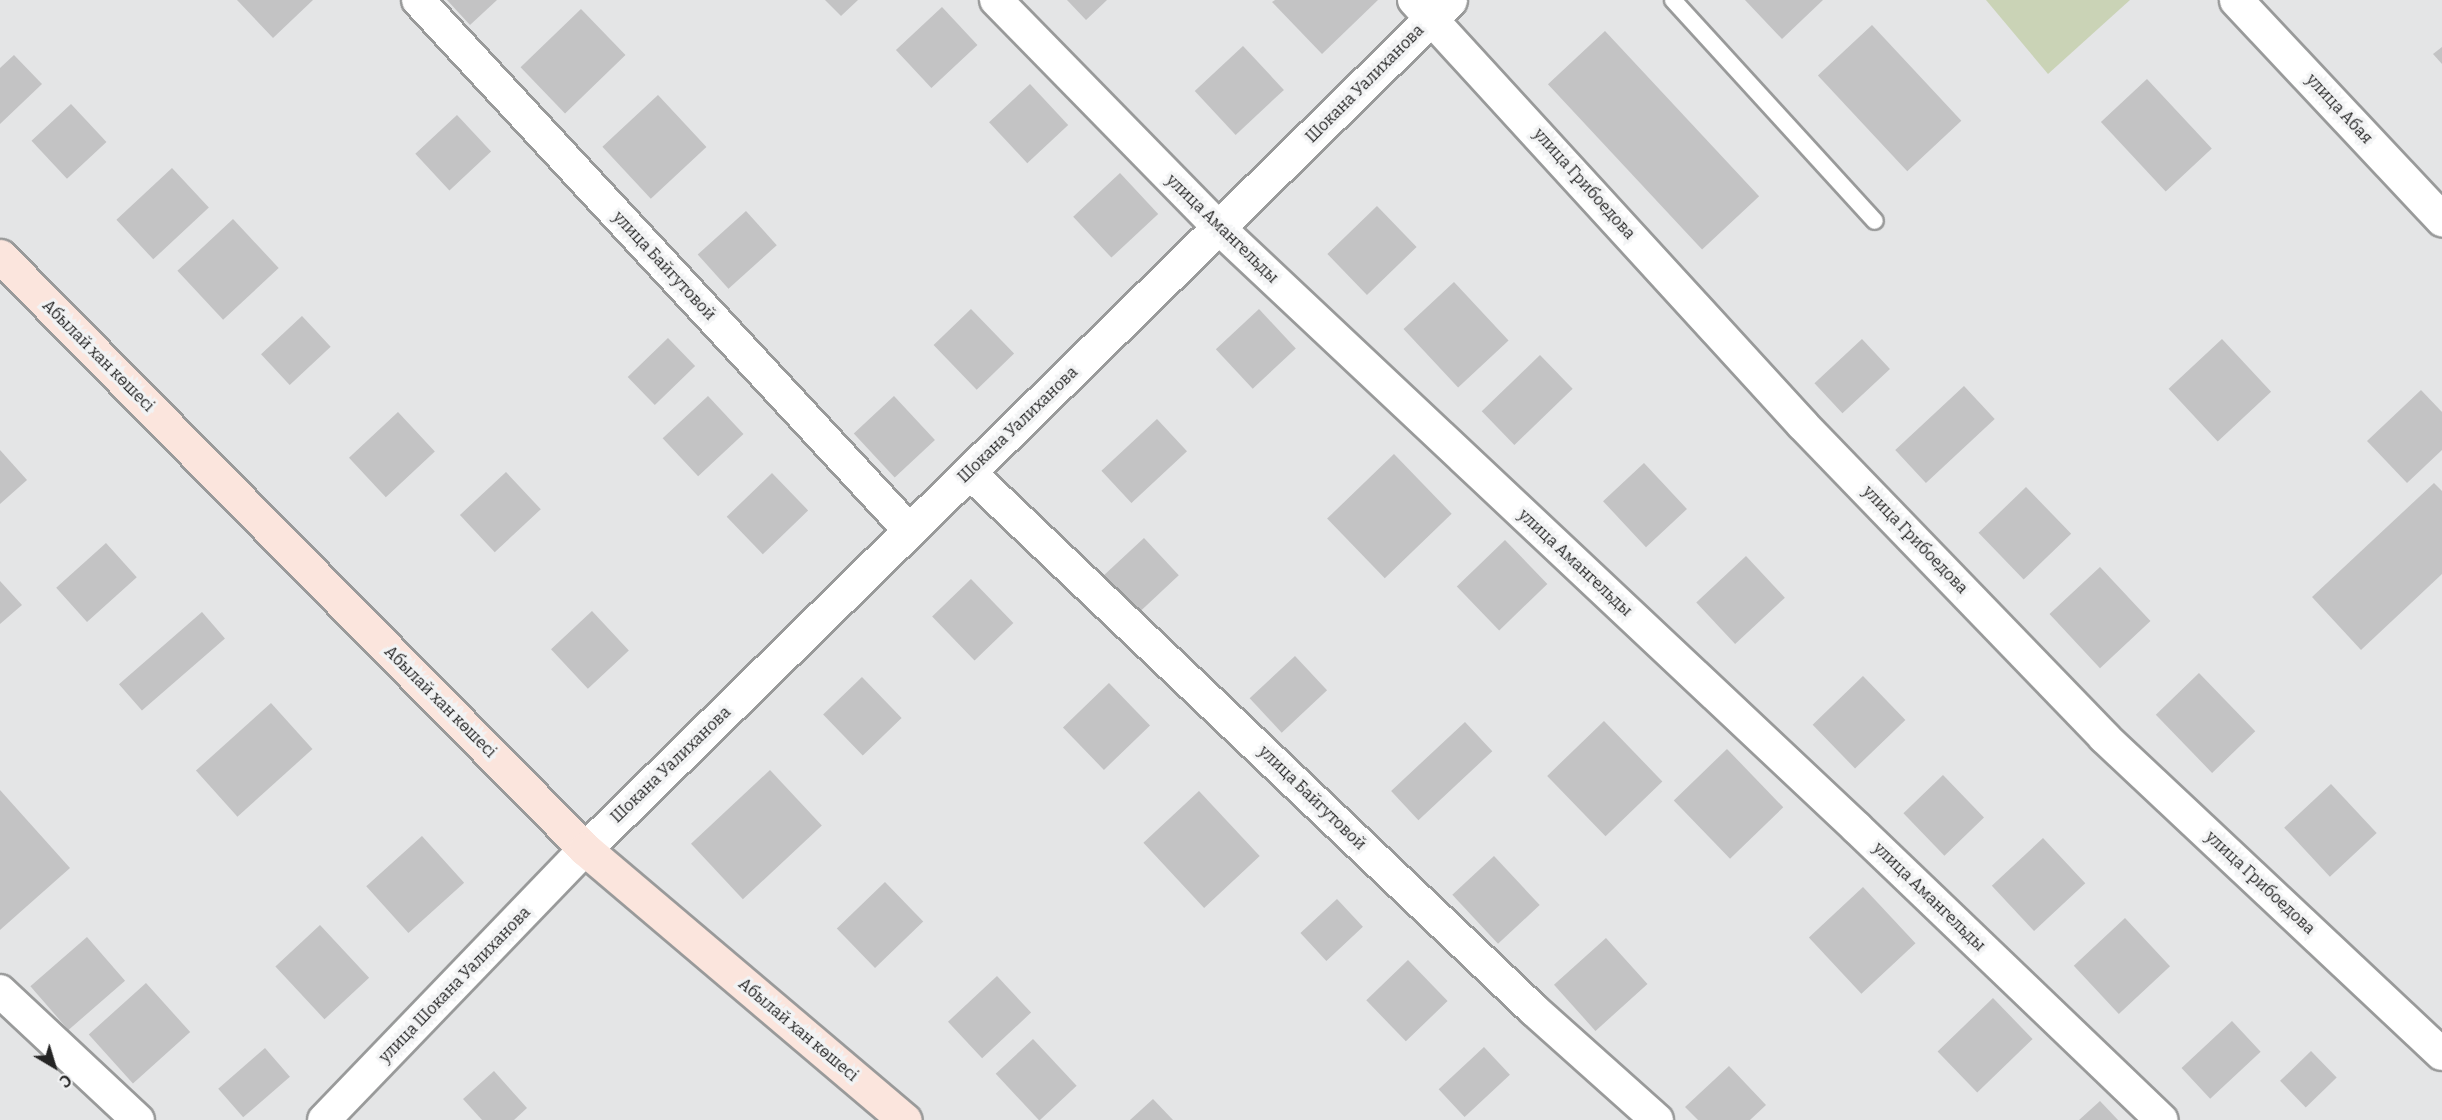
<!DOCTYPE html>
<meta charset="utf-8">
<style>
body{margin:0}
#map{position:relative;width:2442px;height:1120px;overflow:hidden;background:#e4e5e6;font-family:Bitter,serif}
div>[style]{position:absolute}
.green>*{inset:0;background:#cad3b6}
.building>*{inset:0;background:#c3c3c4;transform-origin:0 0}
.roads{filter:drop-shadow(2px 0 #999a9a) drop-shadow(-2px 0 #999a9a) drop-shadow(0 2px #999a9a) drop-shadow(0 -2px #999a9a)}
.service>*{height:16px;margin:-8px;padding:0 8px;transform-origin:8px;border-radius:8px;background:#fff}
.minor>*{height:32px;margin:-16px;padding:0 16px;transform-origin:16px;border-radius:16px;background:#fff}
.tertiary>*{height:33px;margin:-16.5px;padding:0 16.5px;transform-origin:16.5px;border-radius:16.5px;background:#fff}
.secondary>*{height:33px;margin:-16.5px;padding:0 16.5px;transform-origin:16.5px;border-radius:16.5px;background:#fbe5dd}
span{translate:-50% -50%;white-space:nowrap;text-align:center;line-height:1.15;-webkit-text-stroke:6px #f2f3f4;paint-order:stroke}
.street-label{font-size:16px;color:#252525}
.north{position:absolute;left:24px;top:1036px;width:60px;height:60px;-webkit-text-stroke:4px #f2f3f4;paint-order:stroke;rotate:142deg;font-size:16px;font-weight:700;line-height:24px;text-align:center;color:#252525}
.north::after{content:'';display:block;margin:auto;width:21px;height:27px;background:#252525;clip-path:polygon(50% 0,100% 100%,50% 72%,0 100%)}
</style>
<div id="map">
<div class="green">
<i style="clip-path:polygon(1986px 0,2130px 0,2048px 74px)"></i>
</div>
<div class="building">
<i style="clip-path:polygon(237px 0,313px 0,273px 38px)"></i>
<i style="clip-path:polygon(447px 0,497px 0,470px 25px)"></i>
<i style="clip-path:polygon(825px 0,858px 0,841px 16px)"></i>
<i style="clip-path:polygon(1067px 0,1107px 0,1086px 20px)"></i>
<i style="clip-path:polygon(1275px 0,1378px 0,1322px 54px,1272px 2px)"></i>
<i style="clip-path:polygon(1745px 0,1823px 0,1782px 39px)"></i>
<i style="left:942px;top:7px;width:52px;height:63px;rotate:47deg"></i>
<i style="left:581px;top:9px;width:64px;height:84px;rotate:46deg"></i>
<i style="left:1872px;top:25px;width:131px;height:74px;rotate:47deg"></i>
<i style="left:1605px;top:31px;width:226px;height:78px;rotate:47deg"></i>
<i style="left:1243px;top:46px;width:60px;height:66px;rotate:47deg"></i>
<i style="clip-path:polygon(2442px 47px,2442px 64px,2433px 54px)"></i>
<i style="clip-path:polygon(14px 55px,42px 84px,0 124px,0 68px)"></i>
<i style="left:2147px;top:79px;width:95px;height:63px;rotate:47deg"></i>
<i style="left:1030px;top:84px;width:56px;height:56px;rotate:47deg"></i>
<i style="left:658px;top:95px;width:71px;height:76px;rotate:47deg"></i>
<i style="left:71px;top:104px;width:52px;height:54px;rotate:47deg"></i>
<i style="left:457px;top:115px;width:50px;height:57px;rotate:47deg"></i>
<i style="left:172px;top:168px;width:54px;height:76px;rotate:47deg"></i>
<i style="left:1120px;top:173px;width:56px;height:64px;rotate:47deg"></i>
<i style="left:1377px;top:206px;width:57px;height:69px;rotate:46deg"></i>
<i style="left:746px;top:211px;width:46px;height:65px;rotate:48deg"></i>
<i style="left:233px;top:219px;width:67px;height:76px;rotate:47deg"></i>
<i style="left:1454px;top:282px;width:80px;height:69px;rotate:47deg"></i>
<i style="left:971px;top:309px;width:62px;height:52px;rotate:46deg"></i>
<i style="left:1259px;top:309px;width:54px;height:59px;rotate:47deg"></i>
<i style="left:302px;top:316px;width:42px;height:56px;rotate:47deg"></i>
<i style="left:668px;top:338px;width:39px;height:56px;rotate:46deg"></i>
<i style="left:1862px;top:339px;width:41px;height:65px;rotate:47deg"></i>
<i style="left:2222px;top:339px;width:72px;height:73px;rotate:47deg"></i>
<i style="left:1540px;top:355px;width:47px;height:81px;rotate:46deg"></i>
<i style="left:1964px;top:386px;width:45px;height:94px;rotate:47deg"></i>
<i style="clip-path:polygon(2421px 390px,2442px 412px,2442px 450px,2407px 483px,2367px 441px)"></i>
<i style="left:708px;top:396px;width:52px;height:62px;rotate:47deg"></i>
<i style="left:894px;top:396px;width:60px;height:55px;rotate:47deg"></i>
<i style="left:398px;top:412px;width:54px;height:67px;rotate:47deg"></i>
<i style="left:1157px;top:419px;width:44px;height:76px;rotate:47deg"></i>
<i style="clip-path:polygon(0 450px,27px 480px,0 504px)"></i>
<i style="left:1394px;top:454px;width:83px;height:93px;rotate:46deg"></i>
<i style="left:1644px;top:463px;width:63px;height:56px;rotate:47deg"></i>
<i style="left:506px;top:472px;width:51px;height:63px;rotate:47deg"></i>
<i style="left:772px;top:473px;width:52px;height:63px;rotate:46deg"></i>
<i style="clip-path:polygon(2434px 483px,2442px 491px,2442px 574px,2361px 650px,2312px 597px)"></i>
<i style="left:2026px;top:487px;width:65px;height:66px;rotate:46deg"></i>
<i style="left:1144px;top:538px;width:51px;height:57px;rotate:47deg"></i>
<i style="left:1505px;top:540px;width:61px;height:67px;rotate:46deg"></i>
<i style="left:106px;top:543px;width:46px;height:67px;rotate:48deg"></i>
<i style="left:1746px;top:556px;width:57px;height:68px;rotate:47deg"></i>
<i style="left:2100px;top:567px;width:74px;height:69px;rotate:47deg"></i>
<i style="left:971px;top:579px;width:61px;height:54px;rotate:46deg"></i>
<i style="clip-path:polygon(0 581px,22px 605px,0 624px)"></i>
<i style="left:592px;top:611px;width:54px;height:56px;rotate:47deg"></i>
<i style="left:202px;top:612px;width:35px;height:110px;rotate:49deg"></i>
<i style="left:1295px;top:656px;width:47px;height:62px;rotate:47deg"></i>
<i style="left:2199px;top:673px;width:81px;height:60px;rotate:46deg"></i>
<i style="left:1863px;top:676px;width:61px;height:70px;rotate:46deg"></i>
<i style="left:862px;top:677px;width:57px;height:54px;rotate:46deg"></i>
<i style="left:1109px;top:683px;width:59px;height:64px;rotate:46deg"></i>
<i style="left:271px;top:703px;width:62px;height:101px;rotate:48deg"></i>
<i style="left:1604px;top:721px;width:84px;height:79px;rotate:46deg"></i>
<i style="left:1465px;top:722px;width:40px;height:101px;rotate:47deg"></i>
<i style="left:1727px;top:749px;width:81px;height:74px;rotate:46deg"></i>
<i style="left:770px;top:770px;width:76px;height:108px;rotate:47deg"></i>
<i style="left:1943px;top:775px;width:59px;height:55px;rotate:46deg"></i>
<i style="left:2331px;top:784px;width:67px;height:64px;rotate:47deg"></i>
<i style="clip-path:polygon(0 790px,70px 868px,0 930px)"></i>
<i style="left:1199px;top:791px;width:89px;height:76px;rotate:47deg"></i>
<i style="left:422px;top:836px;width:63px;height:75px;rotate:48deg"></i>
<i style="left:2043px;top:838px;width:62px;height:70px;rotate:47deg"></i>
<i style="left:1494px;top:856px;width:67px;height:57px;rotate:47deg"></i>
<i style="left:885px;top:882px;width:55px;height:67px;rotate:46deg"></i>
<i style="left:1863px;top:887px;width:77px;height:74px;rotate:47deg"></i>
<i style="left:1337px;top:899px;width:38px;height:50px;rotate:47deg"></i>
<i style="left:2125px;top:918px;width:66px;height:70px;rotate:47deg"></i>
<i style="left:320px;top:925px;width:72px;height:61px;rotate:47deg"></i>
<i style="left:87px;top:937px;width:58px;height:75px;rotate:49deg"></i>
<i style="left:1606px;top:938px;width:62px;height:70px;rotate:48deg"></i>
<i style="left:1408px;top:960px;width:57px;height:58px;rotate:46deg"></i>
<i style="left:997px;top:976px;width:50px;height:67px;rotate:47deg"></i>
<i style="left:146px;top:983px;width:66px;height:77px;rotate:48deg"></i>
<i style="left:1993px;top:998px;width:57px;height:77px;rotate:46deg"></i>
<i style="left:2232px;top:1021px;width:42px;height:69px;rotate:47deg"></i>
<i style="left:1033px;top:1039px;width:64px;height:51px;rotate:47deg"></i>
<i style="left:1484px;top:1047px;width:38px;height:62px;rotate:47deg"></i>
<i style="left:265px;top:1048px;width:38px;height:62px;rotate:49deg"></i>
<i style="left:2311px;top:1051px;width:37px;height:43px;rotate:46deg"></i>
<i style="clip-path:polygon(1729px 1066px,1766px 1105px,1750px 1120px,1698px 1120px,1685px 1107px)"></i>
<i style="clip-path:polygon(494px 1071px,527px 1108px,514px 1120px,482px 1120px,463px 1099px)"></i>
<i style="clip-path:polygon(1153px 1099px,1173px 1120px,1130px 1120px)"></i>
<i style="clip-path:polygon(2100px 1101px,2118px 1120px,2079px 1120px)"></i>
</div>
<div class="roads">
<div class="service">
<i style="left:1673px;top:0;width:299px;rotate:47.6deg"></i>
</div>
<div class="minor">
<i style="left:418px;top:0;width:724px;rotate:47.18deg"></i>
<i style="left:996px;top:0;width:319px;rotate:45.6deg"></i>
<i style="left:1219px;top:228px;width:876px;rotate:43.24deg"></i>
<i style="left:1857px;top:828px;width:422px;rotate:43.8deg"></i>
<i style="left:1414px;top:0;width:576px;rotate:47.53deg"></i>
<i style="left:1803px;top:425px;width:434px;rotate:46deg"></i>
<i style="left:2104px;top:737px;width:463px;rotate:43.2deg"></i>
<i style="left:970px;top:473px;width:779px;rotate:43.6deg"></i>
<i style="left:1534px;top:1010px;width:165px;rotate:41.8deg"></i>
<i style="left:0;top:991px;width:189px;rotate:43.1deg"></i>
<i style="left:324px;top:1120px;width:376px;rotate:-46.1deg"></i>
</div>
<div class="tertiary">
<i style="left:2236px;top:0;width:301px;rotate:46.8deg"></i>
<i style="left:585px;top:849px;width:1212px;rotate:-44.47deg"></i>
</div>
<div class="secondary">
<i style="left:0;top:256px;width:833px;rotate:45.39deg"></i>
<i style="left:585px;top:849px;width:419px;rotate:40.3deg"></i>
</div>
</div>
<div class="street-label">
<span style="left:1365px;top:84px;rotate:-45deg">Шокана Уалиханова</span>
<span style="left:2339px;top:109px;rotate:47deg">улица Абая</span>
<span style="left:1584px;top:184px;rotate:48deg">улица Грибоедова</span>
<span style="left:1222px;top:229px;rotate:44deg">улица Амангельды</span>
<span style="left:664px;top:266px;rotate:47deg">улица Байгутовой</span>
<span style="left:98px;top:356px;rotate:45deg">Абылай хан көшесі</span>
<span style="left:1018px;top:425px;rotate:-44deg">Шокана Уалиханова</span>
<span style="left:1915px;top:540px;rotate:46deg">улица Грибоедова</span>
<span style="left:1575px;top:563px;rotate:43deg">улица Амангельды</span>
<span style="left:440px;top:702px;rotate:45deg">Абылай хан көшесі</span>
<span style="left:671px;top:765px;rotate:-44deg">Шокана Уалиханова</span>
<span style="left:1312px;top:798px;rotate:44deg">улица Байгутовой</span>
<span style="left:2260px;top:883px;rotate:43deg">улица Грибоедова</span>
<span style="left:1929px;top:897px;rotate:44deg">улица Амангельды</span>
<span style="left:455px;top:985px;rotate:-46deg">улица Шокана Уалиханова</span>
<span style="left:798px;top:1030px;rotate:40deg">Абылай хан көшесі</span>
</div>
<div class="north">С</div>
</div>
